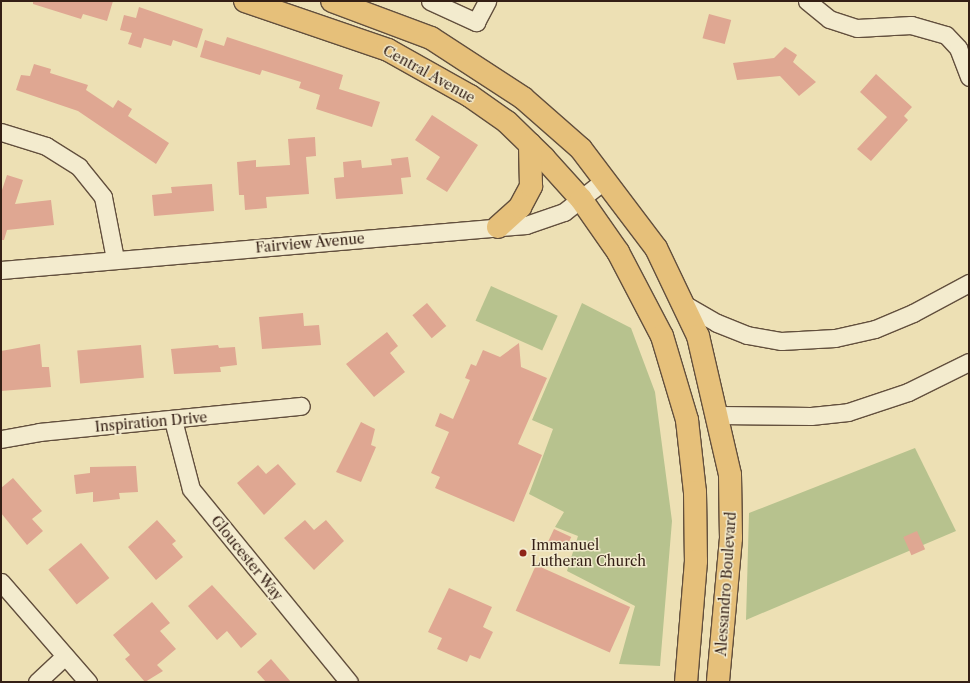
<!DOCTYPE html>
<style>
body{margin:0}
#map{position:relative;width:970px;height:683px;overflow:hidden;background:#ede0b4;font-family:"Libre Caslon Text",serif}
div>[style]{position:absolute}
.green>*{inset:0;background:#b7c28e;transform-origin:0 0}
.building>*{inset:0;background:#dfa792;transform-origin:0 0}
.roads{filter:drop-shadow(1px 0 #624f3d) drop-shadow(-1px 0 #624f3d) drop-shadow(0 1px #624f3d) drop-shadow(0 -1px #624f3d)}
.minor>*{height:17px;margin:-8.5px;padding:0 8.5px;transform-origin:8.5px;border-radius:8.5px;background:#f3ebce}
.major>*{height:22px;margin:-11px;padding:0 11px;transform-origin:11px;border-radius:11px;background:#e6c07a}
.dots>*{width:11px;height:11px;translate:-50% -50%;box-sizing:border-box;border:2px solid #f3ebce;border-radius:50%}
span{translate:-50% -50%;white-space:nowrap;text-align:center;line-height:1.15;-webkit-text-stroke:3px #f3ebce;paint-order:stroke}
.street-label{font-size:14px;color:#341f15}
.poi-label{font-size:14px;color:#341f15}
.left{translate:0 -50%;text-align:left}
.frame{position:absolute;inset:0;border:2px solid #341f15;pointer-events:none}
</style>
<div id="map">
<div class="green">
<i style="left:491px;top:286px;width:73px;height:38px;rotate:24deg"></i>
<i style="clip-path:polygon(582px 303px,631px 328px,655px 392px,672px 521px,660px 666px,619px 664px,635px 606px,567px 571px,578px 536px,555px 527px,564px 512px,529px 494px,553px 429px,532px 420px)"></i>
<i style="clip-path:polygon(915px 448px,956px 531px,746px 620px,749px 513px)"></i>
</div>
<div class="building">
<i style="clip-path:polygon(33px 1px,113px 1px,107px 21px,83px 14px,81px 19px,33px 4px)"></i>
<i style="clip-path:polygon(139px 7px,203px 29px,197px 48px,173px 40px,171px 46px,144px 38px,141px 48px,128px 44px,132px 33px,120px 30px,124px 15px,136px 18px)"></i>
<i style="left:709px;top:14px;width:23px;height:25px;rotate:15deg"></i>
<i style="clip-path:polygon(227px 37px,343px 75px,339px 89px,380px 102px,372px 127px,316px 109px,320px 95px,299px 88px,301px 82px,262px 70px,260px 75px,200px 57px,205px 40px,224px 46px)"></i>
<i style="clip-path:polygon(785px 47px,797px 55px,793px 62px,816px 82px,799px 96px,780px 76px,737px 80px,733px 63px,774px 58px)"></i>
<i style="clip-path:polygon(34px 64px,51px 69px,50px 73px,88px 85px,86px 90px,113px 108px,118px 100px,132px 109px,128px 116px,169px 143px,156px 164px,78px 111px,16px 90px,21px 75px,30px 76px)"></i>
<i style="clip-path:polygon(876px 74px,912px 107px,904px 116px,908px 120px,871px 161px,857px 149px,887px 117px,860px 92px)"></i>
<i style="clip-path:polygon(432px 115px,478px 145px,447px 192px,426px 179px,440px 157px,415px 140px)"></i>
<i style="clip-path:polygon(315px 137px,316px 156px,306px 157px,309px 194px,266px 197px,267px 208px,245px 210px,244px 195px,239px 195px,237px 162px,256px 160px,256px 167px,290px 165px,288px 139px)"></i>
<i style="clip-path:polygon(408px 157px,411px 177px,401px 178px,403px 194px,336px 199px,334px 178px,344px 177px,343px 162px,361px 160px,362px 168px,392px 165px,391px 159px)"></i>
<i style="clip-path:polygon(7px 175px,23px 180px,15px 204px,51px 200px,54px 225px,7px 230px,4px 240px,1px 240px,1px 193px)"></i>
<i style="clip-path:polygon(212px 184px,214px 211px,154px 216px,152px 195px,172px 193px,171px 187px)"></i>
<i style="left:427px;top:303px;width:30px;height:19px;rotate:50deg"></i>
<i style="clip-path:polygon(303px 313px,304px 326px,319px 325px,321px 345px,262px 349px,259px 317px)"></i>
<i style="clip-path:polygon(387px 332px,398px 346px,390px 353px,405px 372px,374px 397px,346px 364px)"></i>
<i style="clip-path:polygon(519px 343px,521px 367px,547px 378px,518px 444px,542px 455px,514px 522px,435px 488px,440px 477px,431px 473px,449px 432px,435px 426px,440px 413px,453px 419px,470px 380px,465px 378px,471px 364px,476px 366px,483px 350px,500px 357px)"></i>
<i style="clip-path:polygon(40px 344px,42px 367px,49px 367px,51px 387px,1px 391px,1px 351px)"></i>
<i style="left:141px;top:345px;width:33px;height:64px;rotate:85deg"></i>
<i style="clip-path:polygon(218px 345px,219px 348px,235px 347px,237px 365px,220px 367px,221px 372px,174px 374px,171px 349px)"></i>
<i style="clip-path:polygon(361px 422px,375px 429px,371px 445px,376px 447px,361px 482px,336px 472px)"></i>
<i style="clip-path:polygon(278px 464px,296px 484px,264px 515px,237px 483px,258px 465px,266px 474px)"></i>
<i style="clip-path:polygon(136px 466px,138px 492px,119px 493px,120px 499px,93px 502px,93px 492px,76px 494px,74px 475px,90px 473px,90px 467px)"></i>
<i style="clip-path:polygon(13px 478px,42px 511px,32px 519px,43px 531px,27px 545px,1px 513px,1px 488px)"></i>
<i style="clip-path:polygon(157px 520px,176px 541px,172px 544px,183px 557px,156px 580px,128px 547px)"></i>
<i style="clip-path:polygon(305px 520px,314px 530px,326px 520px,344px 541px,314px 570px,284px 538px)"></i>
<i style="left:554px;top:529px;width:19px;height:16px;rotate:25deg"></i>
<i style="left:917px;top:531px;width:20px;height:15px;rotate:66deg"></i>
<i style="left:81px;top:543px;width:45px;height:42px;rotate:51deg"></i>
<i style="left:536px;top:565px;width:103px;height:50px;rotate:24deg"></i>
<i style="clip-path:polygon(212px 585px,257px 634px,241px 648px,227px 631px,217px 640px,188px 606px)"></i>
<i style="clip-path:polygon(449px 588px,492px 607px,483px 627px,493px 632px,480px 659px,470px 655px,467px 662px,437px 649px,442px 638px,428px 632px)"></i>
<i style="clip-path:polygon(152px 602px,170px 623px,160px 631px,176px 649px,157px 665px,163px 671px,145px 682px,125px 659px,130px 655px,113px 635px)"></i>
<i style="clip-path:polygon(271px 659px,291px 682px,266px 682px,257px 672px)"></i>
</div>
<div class="roads">
<div class="minor">
<i style="left:430px;top:1px;width:51px;rotate:24.5deg"></i>
<i style="left:476px;top:22px;width:24px;rotate:-62deg"></i>
<i style="left:807px;top:1px;width:28px;rotate:39deg"></i>
<i style="left:829px;top:19px;width:29px;rotate:18deg"></i>
<i style="left:857px;top:28px;width:54px;rotate:-3.2deg"></i>
<i style="left:911px;top:25px;width:36px;rotate:16deg"></i>
<i style="left:946px;top:35px;width:18px;rotate:47deg"></i>
<i style="left:958px;top:48px;width:31px;rotate:69deg"></i>
<i style="left:1px;top:132px;width:47px;rotate:17.3deg"></i>
<i style="left:46px;top:146px;width:39px;rotate:32deg"></i>
<i style="left:79px;top:167px;width:38px;rotate:51deg"></i>
<i style="left:103px;top:197px;width:63px;rotate:79deg"></i>
<i style="left:1px;top:270px;width:527px;rotate:-4.9deg"></i>
<i style="left:526px;top:225px;width:40px;rotate:-18.9deg"></i>
<i style="left:564px;top:212px;width:53px;rotate:-38.2deg"></i>
<i style="left:684px;top:304px;width:38px;rotate:30deg"></i>
<i style="left:717px;top:323px;width:32px;rotate:22deg"></i>
<i style="left:747px;top:335px;width:35px;rotate:10deg"></i>
<i style="left:781px;top:341px;width:54px;rotate:-3.2deg"></i>
<i style="left:835px;top:338px;width:41px;rotate:-12.7deg"></i>
<i style="left:875px;top:329px;width:41px;rotate:-22.8deg"></i>
<i style="left:913px;top:313px;width:64px;rotate:-28.2deg"></i>
<i style="left:718px;top:415px;width:93px;rotate:0.6deg"></i>
<i style="left:811px;top:416px;width:37px;rotate:-6deg"></i>
<i style="left:848px;top:412px;width:63px;rotate:-18.4deg"></i>
<i style="left:908px;top:392px;width:68px;rotate:-26.2deg"></i>
<i style="left:173px;top:420px;width:71px;rotate:75.4deg"></i>
<i style="left:191px;top:489px;width:249px;rotate:50.7deg"></i>
<i style="left:1px;top:439px;width:39px;rotate:-10deg"></i>
<i style="left:39px;top:432px;width:263px;rotate:-5.7deg"></i>
<i style="left:1px;top:582px;width:133px;rotate:49deg"></i>
<i style="left:37px;top:682px;width:38px;rotate:-43deg"></i>
</div>
<div class="major">
<i style="left:245px;top:1px;width:151px;rotate:18.9deg"></i>
<i style="left:388px;top:50px;width:94px;rotate:29.3deg"></i>
<i style="left:470px;top:96px;width:45px;rotate:35.1deg"></i>
<i style="left:507px;top:122px;width:52px;rotate:44.2deg"></i>
<i style="left:544px;top:158px;width:55px;rotate:47.9deg"></i>
<i style="left:581px;top:199px;width:65px;rotate:55.1deg"></i>
<i style="left:618px;top:252px;width:95px;rotate:62.4deg"></i>
<i style="left:662px;top:336px;width:88px;rotate:73.4deg"></i>
<i style="left:687px;top:420px;width:72px;rotate:83.7deg"></i>
<i style="left:695px;top:492px;width:69px;rotate:89.2deg"></i>
<i style="left:696px;top:561px;width:121px;rotate:94.7deg"></i>
<i style="left:332px;top:1px;width:106px;rotate:20.5deg"></i>
<i style="left:431px;top:38px;width:110px;rotate:33.1deg"></i>
<i style="left:523px;top:98px;width:77px;rotate:41.3deg"></i>
<i style="left:581px;top:149px;width:124px;rotate:52.9deg"></i>
<i style="left:656px;top:248px;width:98px;rotate:64.5deg"></i>
<i style="left:698px;top:336px;width:143px;rotate:77deg"></i>
<i style="left:730px;top:475px;width:63px;rotate:89.1deg"></i>
<i style="left:731px;top:538px;width:145px;rotate:95.2deg"></i>
<i style="left:498px;top:227px;width:30px;rotate:-42deg"></i>
<i style="left:520px;top:207px;width:24px;rotate:-62deg"></i>
<i style="left:531px;top:186px;width:42px;rotate:-91.4deg"></i>
</div>
</div>
<div class="dots">
<i style="left:523px;top:553px;background:#8f2418"></i>
</div>
<div class="street-label">
<span style="left:429px;top:74px;rotate:29deg">Central Avenue</span>
<span style="left:310px;top:243px;rotate:-5deg">Fairview Avenue</span>
<span style="left:151px;top:422px;rotate:-5deg">Inspiration Drive</span>
<span style="left:247px;top:558px;rotate:51deg">Gloucester Way</span>
<span style="left:726px;top:584px;rotate:-86deg">Alessandro Boulevard</span>
</div>
<div class="poi-label">
<span class="left" style="left:531px;top:553px">Immanuel<br>Lutheran Church</span>
</div>
<div class="frame"></div>
</div>
